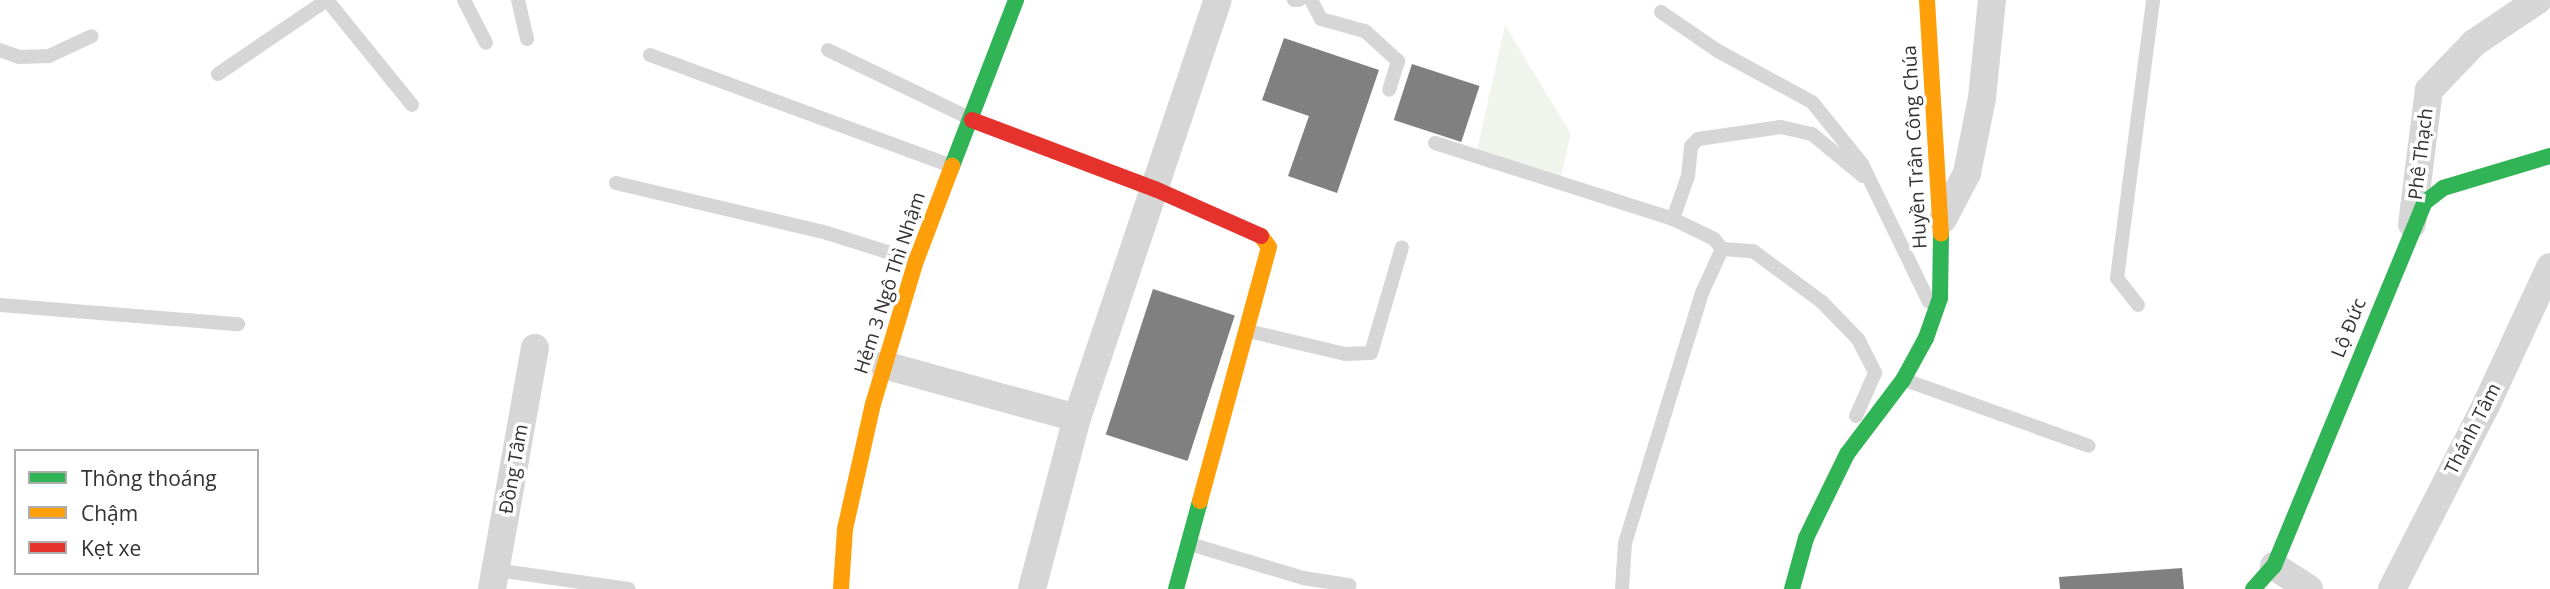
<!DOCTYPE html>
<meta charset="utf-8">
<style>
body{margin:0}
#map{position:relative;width:2550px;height:589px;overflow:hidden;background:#fff;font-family:"Open Sans",sans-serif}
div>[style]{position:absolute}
.green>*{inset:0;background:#f1f4ed}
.building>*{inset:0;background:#808080;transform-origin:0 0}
.lane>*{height:14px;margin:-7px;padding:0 7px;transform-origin:7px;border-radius:7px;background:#d6d6d6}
.street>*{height:28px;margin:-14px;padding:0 14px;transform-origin:14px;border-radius:14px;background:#d6d6d6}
.fast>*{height:16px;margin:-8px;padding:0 8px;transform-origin:8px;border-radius:8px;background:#30b455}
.slow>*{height:16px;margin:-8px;padding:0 8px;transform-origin:8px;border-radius:8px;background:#ff9f0a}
.jam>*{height:16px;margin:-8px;padding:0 8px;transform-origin:8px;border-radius:8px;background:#e5322d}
span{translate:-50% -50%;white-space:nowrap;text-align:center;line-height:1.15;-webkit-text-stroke:7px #fff;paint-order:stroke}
.street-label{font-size:19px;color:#323232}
.legend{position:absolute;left:14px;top:449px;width:245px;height:126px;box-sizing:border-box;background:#fff;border:2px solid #adadad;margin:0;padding:9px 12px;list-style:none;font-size:21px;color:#323232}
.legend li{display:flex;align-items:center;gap:14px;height:35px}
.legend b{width:35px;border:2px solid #adadad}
</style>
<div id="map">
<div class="green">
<i style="clip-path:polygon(1505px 25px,1571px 134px,1561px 176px,1477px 150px)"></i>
</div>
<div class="building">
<i style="clip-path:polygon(1284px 38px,1379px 70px,1337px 193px,1288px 176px,1309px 116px,1262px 100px)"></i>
<i style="left:1412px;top:64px;width:71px;height:59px;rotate:18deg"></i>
<i style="left:1153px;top:289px;width:86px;height:153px;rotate:18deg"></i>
<i style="clip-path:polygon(2182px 568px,2184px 589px,2060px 589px,2059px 577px)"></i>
</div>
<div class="lane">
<i style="left:464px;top:0;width:48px;rotate:62.9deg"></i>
<i style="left:518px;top:0;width:40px;rotate:77deg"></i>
<i style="left:1294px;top:0;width:5px"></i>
<i style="left:1311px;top:0;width:21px;rotate:62deg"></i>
<i style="left:1321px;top:19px;width:46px;rotate:15.3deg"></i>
<i style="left:1365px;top:31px;width:45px;rotate:42.3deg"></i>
<i style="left:1398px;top:61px;width:30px;rotate:107deg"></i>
<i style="left:1661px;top:12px;width:69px;rotate:34.4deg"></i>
<i style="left:1718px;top:51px;width:107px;rotate:28.5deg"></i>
<i style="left:1812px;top:102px;width:80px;rotate:51.1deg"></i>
<i style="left:1862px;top:164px;width:153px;rotate:64.1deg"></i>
<i style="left:0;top:50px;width:20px;rotate:20deg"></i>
<i style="left:19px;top:57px;width:30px;rotate:-2deg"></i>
<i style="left:49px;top:56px;width:47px;rotate:-24.9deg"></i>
<i style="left:828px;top:50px;width:157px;rotate:25.7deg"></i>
<i style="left:650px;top:55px;width:321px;rotate:20.2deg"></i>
<i style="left:218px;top:74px;width:132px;rotate:-34.2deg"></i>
<i style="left:327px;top:0;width:135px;rotate:51deg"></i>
<i style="left:1435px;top:143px;width:250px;rotate:17.7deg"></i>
<i style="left:1673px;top:219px;width:46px;rotate:26deg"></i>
<i style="left:1714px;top:239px;width:13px;rotate:51deg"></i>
<i style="left:1722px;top:249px;width:31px;rotate:4deg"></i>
<i style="left:1753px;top:251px;width:86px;rotate:36.5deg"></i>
<i style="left:1822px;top:302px;width:52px;rotate:45.8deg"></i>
<i style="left:1858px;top:339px;width:38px;rotate:63deg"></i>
<i style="left:1875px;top:373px;width:47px;rotate:113.8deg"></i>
<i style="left:616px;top:183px;width:217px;rotate:13.3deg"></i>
<i style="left:827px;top:233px;width:93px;rotate:17.5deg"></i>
<i style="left:1673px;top:219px;width:46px;rotate:-70.8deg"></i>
<i style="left:1688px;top:176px;width:30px;rotate:-84deg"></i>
<i style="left:1691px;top:146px;width:10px;rotate:-45deg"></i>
<i style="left:1698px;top:139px;width:84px;rotate:-8.2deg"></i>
<i style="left:1781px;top:127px;width:32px;rotate:13deg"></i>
<i style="left:1812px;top:134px;width:66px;rotate:39.5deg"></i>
<i style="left:0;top:305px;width:239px;rotate:4.6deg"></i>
<i style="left:2138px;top:305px;width:34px;rotate:-128deg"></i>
<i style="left:2117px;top:278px;width:280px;rotate:-82.6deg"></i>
<i style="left:1248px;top:331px;width:100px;rotate:13.3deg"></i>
<i style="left:1345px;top:354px;width:26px;rotate:-2deg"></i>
<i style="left:1371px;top:353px;width:110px;rotate:-73.7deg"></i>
<i style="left:1905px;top:380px;width:195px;rotate:19.7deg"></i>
<i style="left:1190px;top:544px;width:118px;rotate:16.7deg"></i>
<i style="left:1303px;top:578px;width:47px;rotate:8.7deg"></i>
<i style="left:496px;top:570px;width:134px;rotate:8.1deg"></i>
<i style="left:1622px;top:589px;width:46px;rotate:-86.3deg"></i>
<i style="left:1625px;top:543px;width:262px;rotate:-72.9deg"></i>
<i style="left:1702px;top:293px;width:48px;rotate:-65.6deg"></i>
</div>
<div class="street">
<i style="left:1943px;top:219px;width:52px;rotate:-62.4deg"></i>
<i style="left:1967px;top:173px;width:76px;rotate:-78.7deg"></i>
<i style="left:1982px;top:98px;width:99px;rotate:-84.2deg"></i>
<i style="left:2412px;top:224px;width:135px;rotate:-82.8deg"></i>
<i style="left:2429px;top:90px;width:65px;rotate:-46.2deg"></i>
<i style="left:2474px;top:43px;width:77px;rotate:-33.9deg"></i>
<i style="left:884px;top:365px;width:200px;rotate:15.4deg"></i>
<i style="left:2274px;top:566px;width:42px;rotate:33.3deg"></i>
<i style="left:492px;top:589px;width:245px;rotate:-79.9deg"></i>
<i style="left:1032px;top:589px;width:177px;rotate:-75.3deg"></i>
<i style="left:1077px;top:418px;width:441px;rotate:-71.4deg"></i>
<i style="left:2392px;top:589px;width:209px;rotate:-62.9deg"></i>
<i style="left:2487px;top:403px;width:150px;rotate:-65.1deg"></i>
</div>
<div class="fast">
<i style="left:952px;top:166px;width:178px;rotate:-68.9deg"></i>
<i style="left:1176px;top:589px;width:91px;rotate:-74.7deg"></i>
<i style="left:1792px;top:589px;width:53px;rotate:-74.6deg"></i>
<i style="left:1806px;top:538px;width:93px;rotate:-64deg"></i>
<i style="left:1847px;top:454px;width:93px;rotate:-52.9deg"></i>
<i style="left:1903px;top:380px;width:48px;rotate:-61.3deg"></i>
<i style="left:1926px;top:338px;width:42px;rotate:-70.7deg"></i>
<i style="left:1940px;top:298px;width:64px;rotate:-89.1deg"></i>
<i style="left:2253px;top:589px;width:31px;rotate:-48deg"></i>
<i style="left:2274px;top:566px;width:393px;rotate:-67.5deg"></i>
<i style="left:2424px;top:203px;width:24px;rotate:-38deg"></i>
<i style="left:2443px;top:188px;width:112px;rotate:-16.7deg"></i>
</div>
<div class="slow">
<i style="left:1927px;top:0;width:234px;rotate:86.6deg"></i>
<i style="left:1200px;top:501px;width:263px;rotate:-74.8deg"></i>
<i style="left:1269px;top:247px;width:14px;rotate:-126deg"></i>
<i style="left:841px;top:589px;width:60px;rotate:-86.2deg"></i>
<i style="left:845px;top:529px;width:128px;rotate:-77.4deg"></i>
<i style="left:873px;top:404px;width:149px;rotate:-73.3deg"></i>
<i style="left:916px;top:261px;width:102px;rotate:-69.2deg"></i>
</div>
<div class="jam">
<i style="left:972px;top:120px;width:196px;rotate:20.7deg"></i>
<i style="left:1155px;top:189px;width:116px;rotate:23.9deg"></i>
</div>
<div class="street-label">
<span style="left:1915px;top:147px;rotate:-93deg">Huyền Trân Công Chúa</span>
<span style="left:2421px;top:154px;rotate:-83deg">Phê Thạch</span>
<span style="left:890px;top:283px;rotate:-72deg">Hẻm 3 Ngô Thì Nhậm</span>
<span style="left:2349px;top:328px;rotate:-68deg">Lộ Đức</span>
<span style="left:2473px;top:429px;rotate:-63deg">Thánh Tâm</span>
<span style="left:514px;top:469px;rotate:-80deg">Đồng Tâm</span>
</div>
<ul class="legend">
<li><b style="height:9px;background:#30b455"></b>Thông thoáng</li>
<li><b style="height:9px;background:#ff9f0a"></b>Chậm</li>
<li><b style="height:9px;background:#e5322d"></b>Kẹt xe</li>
</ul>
</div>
